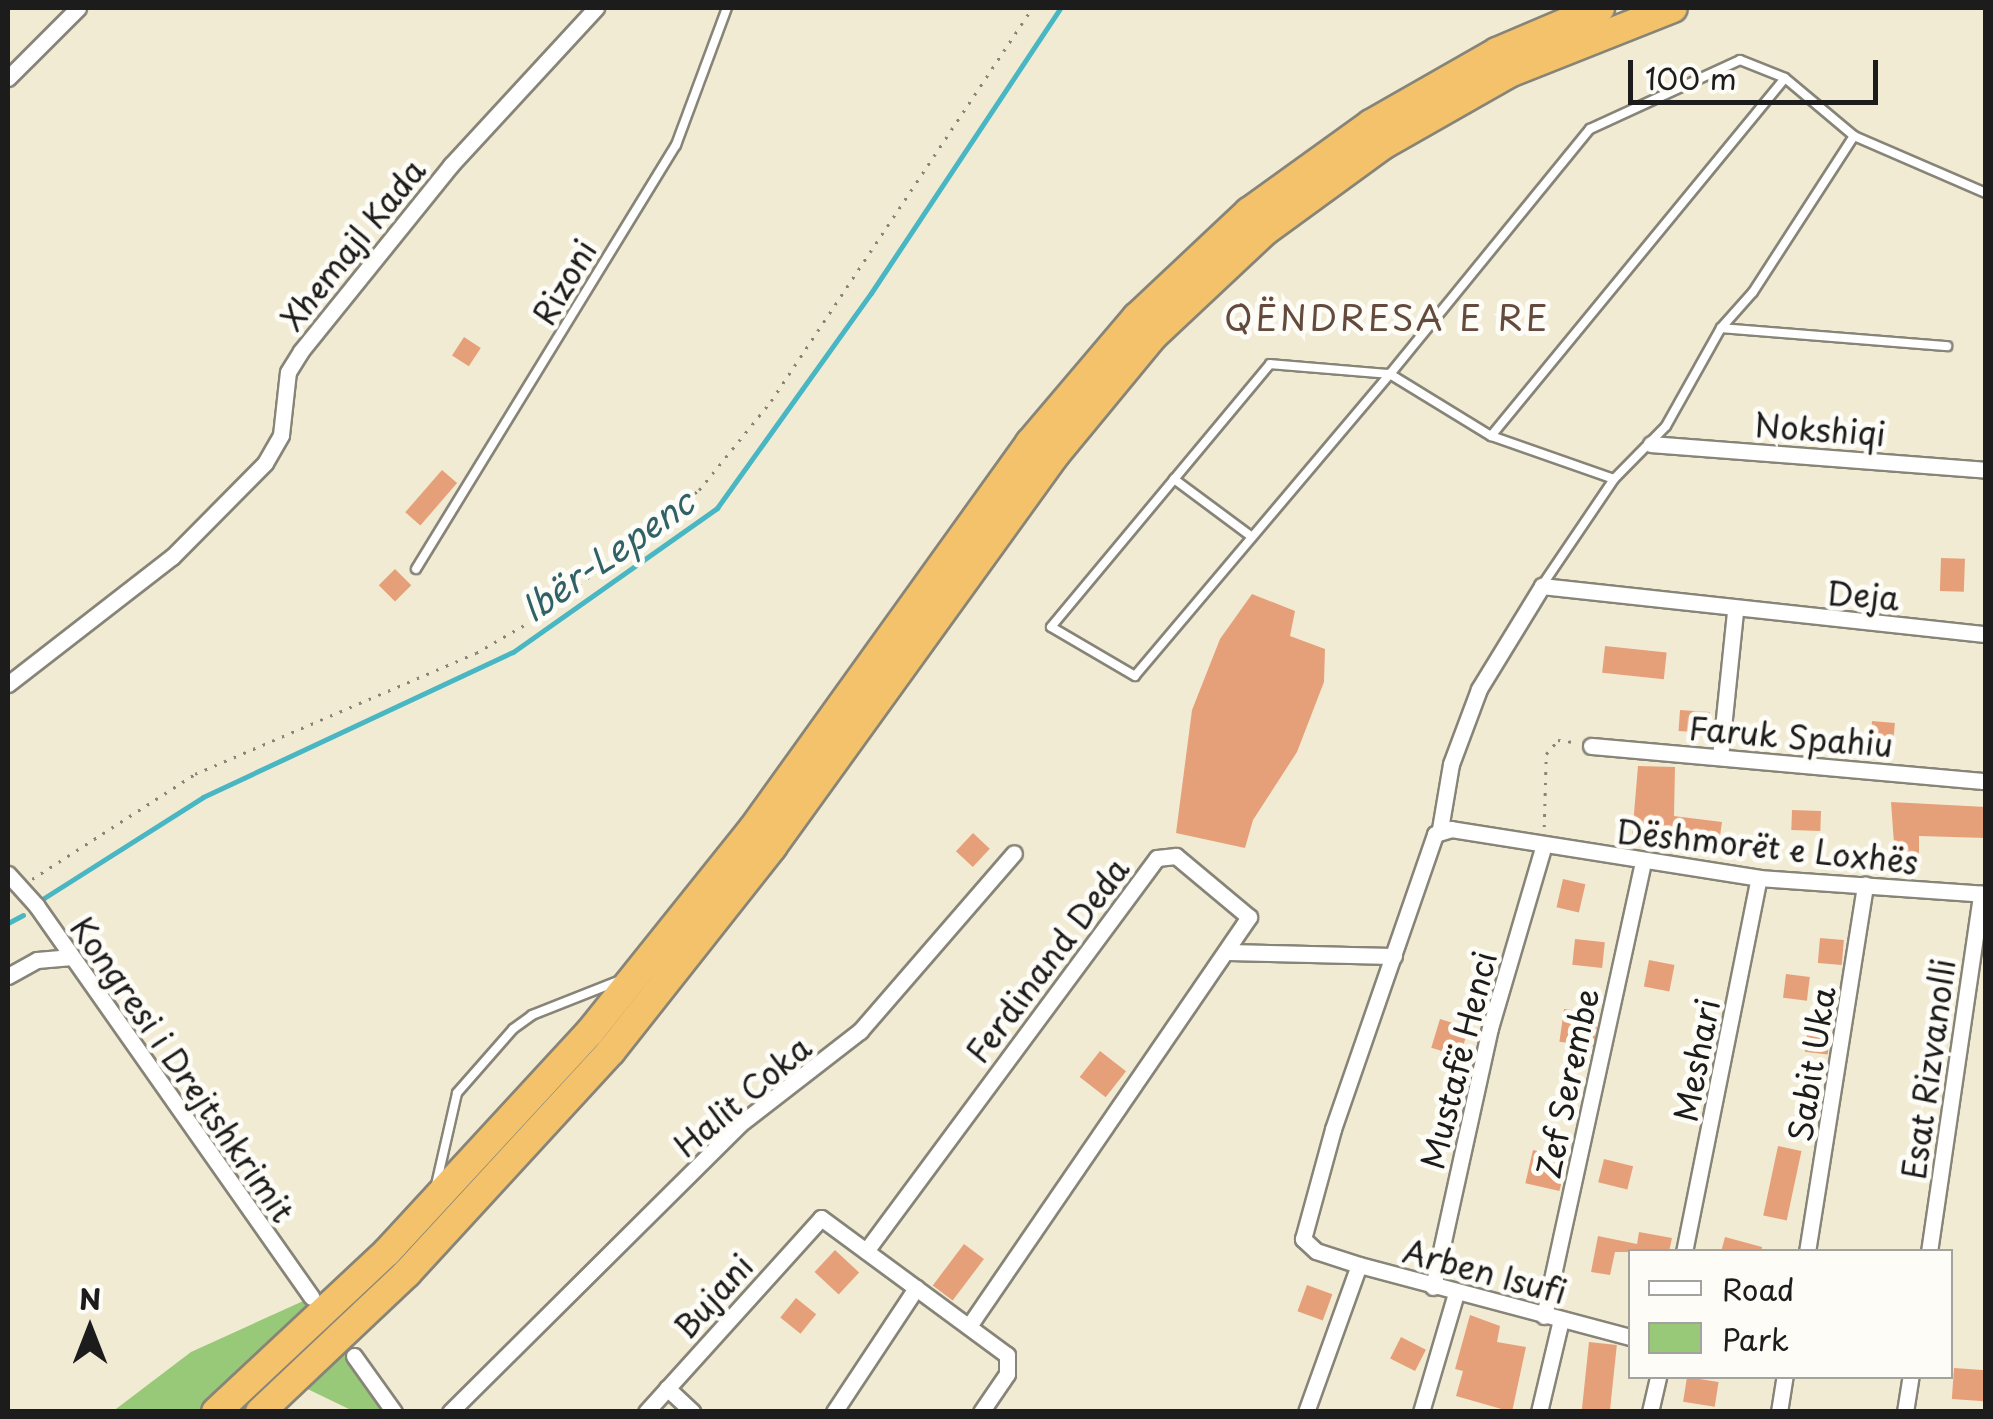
<!DOCTYPE html>
<meta charset="utf-8">
<style>
body{margin:0}
#map{position:relative;width:1993px;height:1419px;overflow:hidden;background:#f2ebd4;font-family:"Playpen Sans",sans-serif}
div>[style]{position:absolute}
.green>*{inset:0;background:#97c978}
.stream>*{height:5px;margin:-2.5px;padding:0 2.5px;transform-origin:2.5px;border-radius:2.5px;background:#48b6c3}
.building>*{inset:0;background:#e6a079;transform-origin:0 0}
.path>*{height:2.5px;margin-top:-1.25px;transform-origin:0;background:repeating-linear-gradient(90deg,#878478 0 2.5px,transparent 0 10.5px)}
.roads{filter:drop-shadow(2px 0 #878478) drop-shadow(-2px 0 #878478) drop-shadow(0 2px #878478) drop-shadow(0 -2px #878478)}
.lane>*{height:8px;margin:-4px;padding:0 4px;transform-origin:4px;border-radius:4px;background:#fff}
.street>*{height:15px;margin:-7.5px;padding:0 7.5px;transform-origin:7.5px;border-radius:7.5px;background:#fff}
.highway>*{height:28px;margin:-14px;padding:0 14px;transform-origin:14px;border-radius:14px;background:#f3c26a}
span{translate:-50% -50%;white-space:nowrap;text-align:center;line-height:1.15;-webkit-text-stroke:10px #fdfcf7;paint-order:stroke}
.street-label{font-size:32px;color:#1c1c1c}
.neighbourhood-label{font-size:35px;color:#634a3d;letter-spacing:2.5px}
.water-label{font-size:35px;color:#306167;font-style:italic}
.frame{position:absolute;inset:0;border:10px solid #1c1c1c;pointer-events:none}
.legend{position:absolute;left:1628px;top:1249px;width:325px;height:130px;box-sizing:border-box;background:#fdfcf7;border:2px solid #a3a29f;margin:0;padding:12px 18px;list-style:none;font-size:30px;color:#1c1c1c}
.legend li{display:flex;align-items:center;gap:20px;height:50px}
.legend b{width:50px;border:2px solid #a3a29f}
.north{position:absolute;left:40px;top:1279px;width:100px;height:100px;-webkit-text-stroke:8px #fdfcf7;paint-order:stroke;rotate:0deg;font-size:28px;font-weight:700;line-height:40px;text-align:center;color:#1c1c1c}
.north::after{content:'';display:block;margin:auto;width:35px;height:45px;background:#1c1c1c;clip-path:polygon(50% 0,100% 100%,50% 72%,0 100%)}
.scale{position:absolute;left:1628px;top:60px;width:250px;height:45px;box-sizing:border-box;border:5px solid #1c1c1c;border-top:0;padding-left:12px;font-size:30px;line-height:35px;white-space:nowrap;color:#1c1c1c;-webkit-text-stroke:8px #fdfcf7;paint-order:stroke}
</style>
<div id="map">
<div class="green">
<i style="clip-path:polygon(312px 1297px,394px 1411px,353px 1411px,293px 1382px,260px 1411px,112px 1412px,191px 1352px)"></i>
</div>
<div class="stream">
<i style="left:44px;top:898px;width:188px;rotate:-32.4deg"></i>
<i style="left:203px;top:797px;width:342px;rotate:-25.1deg"></i>
<i style="left:513px;top:652px;width:250px;rotate:-35.2deg"></i>
<i style="left:717px;top:508px;width:264px;rotate:-54.4deg"></i>
<i style="left:871px;top:293px;width:342px;rotate:-56.4deg"></i>
<i style="left:8px;top:923px;width:17px;rotate:-28deg"></i>
</div>
<div class="building">
<i style="left:464px;top:337px;width:20px;height:22px;rotate:33deg"></i>
<i style="left:442px;top:470px;width:20px;height:56px;rotate:41deg"></i>
<i style="left:1941px;top:558px;width:24px;height:33px;rotate:2deg"></i>
<i style="left:395px;top:569px;width:23px;height:23px;rotate:45deg"></i>
<i style="clip-path:polygon(1252px 594px,1295px 611px,1290px 636px,1325px 649px,1324px 682px,1297px 752px,1253px 820px,1245px 848px,1176px 833px,1192px 710px,1220px 639px)"></i>
<i style="left:1605px;top:646px;width:62px;height:27px;rotate:6deg"></i>
<i style="left:1680px;top:710px;width:30px;height:21px;rotate:4deg"></i>
<i style="left:1872px;top:721px;width:23px;height:29px;rotate:5deg"></i>
<i style="clip-path:polygon(1638px 766px,1675px 767px,1674px 816px,1722px 822px,1718px 850px,1632px 837px)"></i>
<i style="clip-path:polygon(1891px 802px,1986px 807px,1986px 838px,1919px 836px,1919px 872px,1896px 872px)"></i>
<i style="left:1792px;top:810px;width:29px;height:20px;rotate:2deg"></i>
<i style="left:973px;top:833px;width:23px;height:25px;rotate:43deg"></i>
<i style="left:1563px;top:879px;width:23px;height:29px;rotate:13deg"></i>
<i style="left:1820px;top:938px;width:24px;height:25px;rotate:5deg"></i>
<i style="left:1575px;top:939px;width:30px;height:26px;rotate:6deg"></i>
<i style="left:1649px;top:960px;width:26px;height:27px;rotate:11deg"></i>
<i style="left:1786px;top:974px;width:24px;height:24px;rotate:7deg"></i>
<i style="left:1564px;top:1009px;width:35px;height:33px;rotate:8deg"></i>
<i style="left:1809px;top:1018px;width:23px;height:34px;rotate:7deg"></i>
<i style="left:1440px;top:1019px;width:30px;height:30px;rotate:17deg"></i>
<i style="left:1100px;top:1051px;width:33px;height:33px;rotate:38deg"></i>
<i style="left:1778px;top:1146px;width:24px;height:71px;rotate:12deg"></i>
<i style="left:1533px;top:1150px;width:35px;height:34px;rotate:13deg"></i>
<i style="left:1604px;top:1159px;width:30px;height:24px;rotate:14deg"></i>
<i style="clip-path:polygon(1639px 1232px,1672px 1238px,1669px 1252px,1615px 1252px,1610px 1275px,1591px 1272px,1598px 1236px,1637px 1244px)"></i>
<i style="clip-path:polygon(1725px 1237px,1762px 1247px,1761px 1252px,1721px 1252px)"></i>
<i style="left:964px;top:1244px;width:25px;height:52px;rotate:37deg"></i>
<i style="left:835px;top:1250px;width:33px;height:30px;rotate:43deg"></i>
<i style="left:1307px;top:1285px;width:27px;height:28px;rotate:20deg"></i>
<i style="left:796px;top:1298px;width:26px;height:25px;rotate:39deg"></i>
<i style="clip-path:polygon(1470px 1315px,1500px 1326px,1497px 1342px,1526px 1347px,1512px 1412px,1456px 1396px,1463px 1371px,1455px 1369px)"></i>
<i style="left:1401px;top:1337px;width:28px;height:24px;rotate:27deg"></i>
<i style="left:1589px;top:1342px;width:28px;height:70px;rotate:6deg"></i>
<i style="left:1954px;top:1368px;width:32px;height:31px;rotate:4deg"></i>
<i style="left:1687px;top:1377px;width:32px;height:25px;rotate:9deg"></i>
</div>
<div class="path">
<i style="left:1544px;top:827px;width:73px;rotate:-88.4deg"></i>
<i style="left:1546px;top:754px;width:18px;rotate:-49deg"></i>
<i style="left:1558px;top:740px;width:16px;rotate:7deg"></i>
<i style="left:32px;top:879px;width:194px;rotate:-32.8deg"></i>
<i style="left:195px;top:774px;width:306px;rotate:-23.3deg"></i>
<i style="left:476px;top:653px;width:72px;rotate:-30.1deg"></i>
<i style="left:538px;top:617px;width:205px;rotate:-38.3deg"></i>
<i style="left:699px;top:490px;width:114px;rotate:-51deg"></i>
<i style="left:771px;top:401px;width:472px;rotate:-56.4deg"></i>
</div>
<div class="roads">
<div class="lane">
<i style="left:1721px;top:328px;width:227px;rotate:4.6deg"></i>
<i style="left:1491px;top:436px;width:463px;rotate:-50.6deg"></i>
<i style="left:1174px;top:479px;width:97px;rotate:36.6deg"></i>
<i style="left:1614px;top:479px;width:130px;rotate:-160.7deg"></i>
<i style="left:1491px;top:436px;width:119px;rotate:-148.5deg"></i>
<i style="left:1390px;top:374px;width:395px;rotate:130.2deg"></i>
<i style="left:1135px;top:676px;width:97px;rotate:-149.7deg"></i>
<i style="left:1051px;top:627px;width:342px;rotate:-50.2deg"></i>
<i style="left:1270px;top:364px;width:120px;rotate:4.8deg"></i>
<i style="left:1390px;top:374px;width:316px;rotate:-50.8deg"></i>
<i style="left:1590px;top:129px;width:165px;rotate:-24.7deg"></i>
<i style="left:1740px;top:60px;width:48px;rotate:21.8deg"></i>
<i style="left:1785px;top:78px;width:90px;rotate:40deg"></i>
<i style="left:416px;top:569px;width:497px;rotate:-58.5deg"></i>
<i style="left:676px;top:145px;width:146px;rotate:-69.6deg"></i>
<i style="left:1543px;top:584px;width:127px;rotate:-55.9deg"></i>
<i style="left:1614px;top:479px;width:74px;rotate:-45.5deg"></i>
<i style="left:1666px;top:426px;width:112px;rotate:-60.7deg"></i>
<i style="left:1721px;top:328px;width:48px;rotate:-48.4deg"></i>
<i style="left:1753px;top:292px;width:186px;rotate:-57.1deg"></i>
<i style="left:1854px;top:136px;width:144px;rotate:23.4deg"></i>
<i style="left:436px;top:1185px;width:94px;rotate:-77.1deg"></i>
<i style="left:457px;top:1093px;width:85px;rotate:-48.8deg"></i>
<i style="left:513px;top:1029px;width:24px;rotate:-36deg"></i>
<i style="left:532px;top:1015px;width:92px;rotate:-21.6deg"></i>
</div>
<div class="street">
<i style="left:8px;top:78px;width:99px;rotate:-45deg"></i>
<i style="left:1651px;top:444px;width:336px;rotate:4.4deg"></i>
<i style="left:8px;top:684px;width:207px;rotate:-37.8deg"></i>
<i style="left:172px;top:557px;width:132px;rotate:-45.3deg"></i>
<i style="left:265px;top:463px;width:32px;rotate:-60deg"></i>
<i style="left:281px;top:435px;width:63px;rotate:-83.7deg"></i>
<i style="left:288px;top:372px;width:25px;rotate:-58deg"></i>
<i style="left:301px;top:351px;width:239px;rotate:-51.1deg"></i>
<i style="left:451px;top:165px;width:214px;rotate:-47.3deg"></i>
<i style="left:1591px;top:746px;width:397px;rotate:5.1deg"></i>
<i style="left:1720px;top:757px;width:146px;rotate:-84.1deg"></i>
<i style="left:1440px;top:829px;width:66px;rotate:-80.4deg"></i>
<i style="left:1451px;top:764px;width:80px;rotate:-69.5deg"></i>
<i style="left:1479px;top:689px;width:121px;rotate:-58.5deg"></i>
<i style="left:1542px;top:586px;width:447px;rotate:6.2deg"></i>
<i style="left:8px;top:874px;width:42px;rotate:47.9deg"></i>
<i style="left:36px;top:905px;width:479px;rotate:54.9deg"></i>
<i style="left:1226px;top:952px;width:168px;rotate:1.4deg"></i>
<i style="left:8px;top:976px;width:33px;rotate:-29deg"></i>
<i style="left:37px;top:960px;width:32px;rotate:-5deg"></i>
<i style="left:866px;top:1251px;width:489px;rotate:-53.5deg"></i>
<i style="left:1157px;top:858px;width:19px;rotate:-6deg"></i>
<i style="left:1176px;top:856px;width:95px;rotate:39.9deg"></i>
<i style="left:1249px;top:917px;width:496px;rotate:124.4deg"></i>
<i style="left:1684px;top:1252px;width:381px;rotate:-78.7deg"></i>
<i style="left:1807px;top:1252px;width:372px;rotate:-81deg"></i>
<i style="left:1929px;top:1252px;width:362px;rotate:-81.7deg"></i>
<i style="left:1433px;top:1287px;width:265px;rotate:-77.6deg"></i>
<i style="left:1490px;top:1028px;width:188px;rotate:-73.6deg"></i>
<i style="left:1544px;top:1316px;width:464px;rotate:-77.7deg"></i>
<i style="left:1630px;top:1337px;width:280px;rotate:-165.1deg"></i>
<i style="left:1359px;top:1265px;width:45px;rotate:-162deg"></i>
<i style="left:1316px;top:1251px;width:18px;rotate:-137deg"></i>
<i style="left:1303px;top:1239px;width:114px;rotate:-74.7deg"></i>
<i style="left:1333px;top:1129px;width:312px;rotate:-70.9deg"></i>
<i style="left:1435px;top:834px;width:17px;rotate:-17deg"></i>
<i style="left:1451px;top:829px;width:312px;rotate:9deg"></i>
<i style="left:1759px;top:878px;width:228px;rotate:4deg"></i>
<i style="left:354px;top:1356px;width:69px;rotate:54.5deg"></i>
<i style="left:667px;top:1388px;width:35px;rotate:43deg"></i>
<i style="left:450px;top:1412px;width:409px;rotate:-44.8deg"></i>
<i style="left:740px;top:1124px;width:152px;rotate:-37.8deg"></i>
<i style="left:860px;top:1031px;width:235px;rotate:-49.1deg"></i>
<i style="left:646px;top:1412px;width:261px;rotate:-47.9deg"></i>
<i style="left:821px;top:1218px;width:231px;rotate:36.4deg"></i>
<i style="left:1007px;top:1355px;width:19px;rotate:90deg"></i>
<i style="left:1007px;top:1374px;width:46px;rotate:124.4deg"></i>
<i style="left:834px;top:1412px;width:149px;rotate:-56.5deg"></i>
<i style="left:1306px;top:1412px;width:156px;rotate:-70.2deg"></i>
<i style="left:1421px;top:1412px;width:124px;rotate:-73.6deg"></i>
<i style="left:1539px;top:1412px;width:95px;rotate:-76.6deg"></i>
<i style="left:1650px;top:1412px;width:37px;rotate:-77deg"></i>
<i style="left:1779px;top:1412px;width:36px;rotate:-81deg"></i>
<i style="left:1905px;top:1412px;width:36px;rotate:-81deg"></i>
</div>
<div class="highway">
<i style="left:216px;top:1412px;width:234px;rotate:-43.1deg"></i>
<i style="left:387px;top:1252px;width:299px;rotate:-47.3deg"></i>
<i style="left:590px;top:1032px;width:259px;rotate:-51.3deg"></i>
<i style="left:752px;top:830px;width:477px;rotate:-54.3deg"></i>
<i style="left:1030px;top:443px;width:165px;rotate:-49.7deg"></i>
<i style="left:1137px;top:317px;width:154px;rotate:-43.2deg"></i>
<i style="left:1249px;top:212px;width:150px;rotate:-35.8deg"></i>
<i style="left:1371px;top:124px;width:145px;rotate:-29.7deg"></i>
<i style="left:1497px;top:52px;width:112px;rotate:-23.1deg"></i>
<i style="left:260px;top:1412px;width:202px;rotate:-43.4deg"></i>
<i style="left:407px;top:1273px;width:301px;rotate:-47.4deg"></i>
<i style="left:611px;top:1051px;width:260px;rotate:-51.7deg"></i>
<i style="left:772px;top:847px;width:482px;rotate:-54.2deg"></i>
<i style="left:1054px;top:456px;width:156px;rotate:-50.5deg"></i>
<i style="left:1153px;top:336px;width:154px;rotate:-43.2deg"></i>
<i style="left:1265px;top:231px;width:146px;rotate:-36.1deg"></i>
<i style="left:1383px;top:145px;width:145px;rotate:-29.7deg"></i>
<i style="left:1509px;top:73px;width:176px;rotate:-21.6deg"></i>
</div>
</div>
<div class="street-label">
<span style="left:352px;top:244px;rotate:-51deg">Xhemajl Kada</span>
<span style="left:564px;top:282px;rotate:-59deg">Rizoni</span>
<span style="left:1820px;top:429px;rotate:4deg">Nokshiqi</span>
<span style="left:1863px;top:595px;rotate:5deg">Deja</span>
<span style="left:1791px;top:736px;rotate:5deg">Faruk Spahiu</span>
<span style="left:1767px;top:846px;rotate:6deg">Dëshmorët e Loxhës</span>
<span style="left:1047px;top:960px;rotate:-53deg">Ferdinand Deda</span>
<span style="left:1458px;top:1060px;rotate:-76deg">Mustafë Henci</span>
<span style="left:1696px;top:1060px;rotate:-79deg">Meshari</span>
<span style="left:1811px;top:1064px;rotate:-81deg">Sabit Uka</span>
<span style="left:183px;top:1069px;rotate:55deg">Kongresi i Drejtshkrimit</span>
<span style="left:1928px;top:1069px;rotate:-82deg">Esat Rizvanolli</span>
<span style="left:1567px;top:1083px;rotate:-78deg">Zef Serembe</span>
<span style="left:742px;top:1096px;rotate:-40deg">Halit Coka</span>
<span style="left:1485px;top:1271px;rotate:15deg">Arben Isufi</span>
<span style="left:713px;top:1296px;rotate:-48deg">Bujani</span>
</div>
<div class="neighbourhood-label">
<span style="left:1387px;top:317px">QËNDRESA E RE</span>
</div>
<div class="water-label">
<span style="left:607px;top:555px;rotate:-35deg">Ibër-Lepenc</span>
</div>
<div class="frame"></div>
<ul class="legend">
<li><b style="height:12px;background:#fff"></b>Road</li>
<li><b style="height:28px;background:#97c978"></b>Park</li>
</ul>
<div class="north">N</div>
<div class="scale">100 m</div>
</div>
